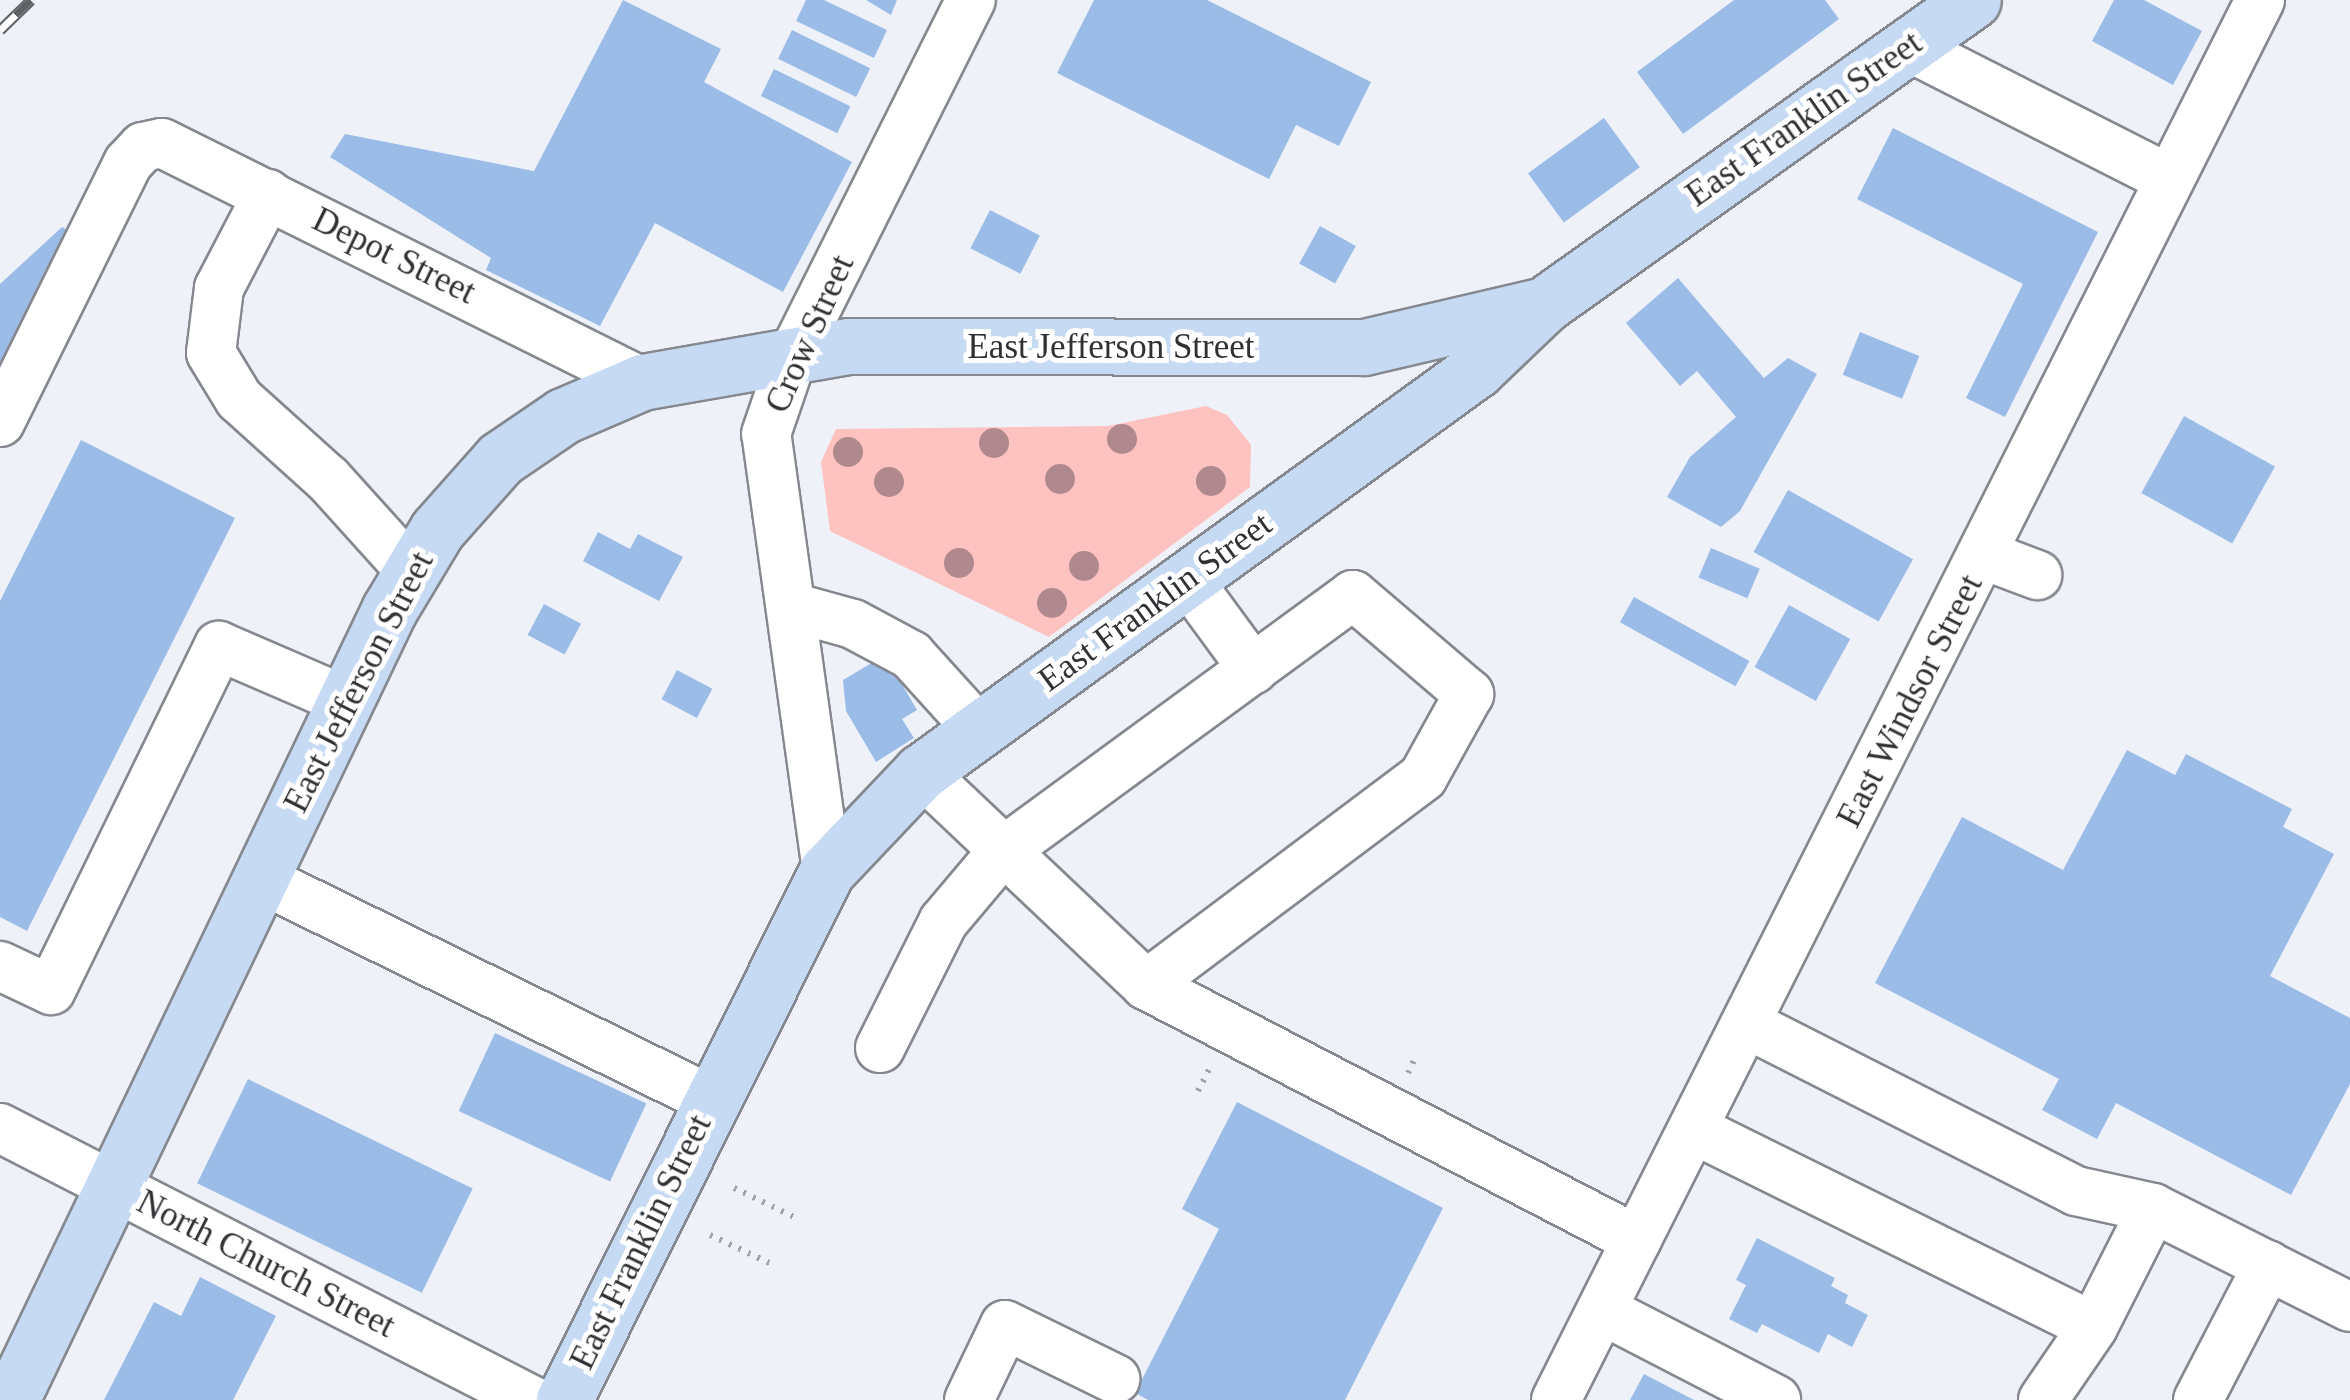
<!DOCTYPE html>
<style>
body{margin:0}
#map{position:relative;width:2350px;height:1400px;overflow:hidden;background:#eef2f8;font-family:"Times New Roman",serif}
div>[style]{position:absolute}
.green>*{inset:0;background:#fec2c1}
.building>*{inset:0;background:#9cbce8;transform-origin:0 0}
.path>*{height:6px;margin-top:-3px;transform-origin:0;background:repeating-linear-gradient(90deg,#a0a3a7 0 2.5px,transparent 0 10.5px)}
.roads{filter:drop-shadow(2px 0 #85888e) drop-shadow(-2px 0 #85888e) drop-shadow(0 2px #85888e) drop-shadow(0 -2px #85888e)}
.minor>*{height:48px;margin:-24px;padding:0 24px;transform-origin:24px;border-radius:24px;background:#fff}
.major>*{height:55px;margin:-27.5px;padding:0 27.5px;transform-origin:27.5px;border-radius:27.5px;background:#c7daf4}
.rail>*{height:11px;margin-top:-5.5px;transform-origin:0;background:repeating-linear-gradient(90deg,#fff 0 22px,#5f6165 0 44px);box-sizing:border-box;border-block:2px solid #5f6165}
.trees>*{width:30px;height:30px;margin:-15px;border-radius:50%;background:#af898d}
span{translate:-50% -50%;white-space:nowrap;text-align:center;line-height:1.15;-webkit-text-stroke:10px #fff;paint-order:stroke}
.street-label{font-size:35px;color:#303134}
</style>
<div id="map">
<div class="green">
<i style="clip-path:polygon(1206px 406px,1227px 415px,1251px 445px,1250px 487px,1049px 637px,830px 531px,821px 462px,836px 429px,1108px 426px)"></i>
</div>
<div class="building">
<i style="clip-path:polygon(623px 0,721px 49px,704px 82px,852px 162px,783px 292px,655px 223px,600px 326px,486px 270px,491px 258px,330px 157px,345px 134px,534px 171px)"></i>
<i style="clip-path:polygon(806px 0,824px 0,887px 30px,874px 58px,796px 21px)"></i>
<i style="clip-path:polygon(866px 0,897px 0,891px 15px)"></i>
<i style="clip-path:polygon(1094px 0,1207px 0,1371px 82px,1339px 146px,1296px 125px,1269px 179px,1057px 73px)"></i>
<i style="clip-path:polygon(1734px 0,1825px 0,1839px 19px,1683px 134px,1637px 72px)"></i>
<i style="clip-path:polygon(2114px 0,2144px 0,2202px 31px,2173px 85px,2092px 41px)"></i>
<i style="left:792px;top:30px;width:87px;height:32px;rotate:26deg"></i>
<i style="left:774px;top:69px;width:85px;height:30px;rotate:26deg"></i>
<i style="left:1604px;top:118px;width:61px;height:94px;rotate:54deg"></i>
<i style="clip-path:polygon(1893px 128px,2098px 232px,2005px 417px,1966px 398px,2023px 284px,1857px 199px)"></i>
<i style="left:990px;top:210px;width:56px;height:43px;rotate:27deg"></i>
<i style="left:1320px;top:226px;width:41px;height:43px;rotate:29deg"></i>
<i style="clip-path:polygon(62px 227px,77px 235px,0 386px,0 284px)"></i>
<i style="clip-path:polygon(1678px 278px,1764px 378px,1788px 358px,1817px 374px,1740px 511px,1721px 527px,1667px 497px,1690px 457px,1736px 417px,1697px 371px,1680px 386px,1626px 323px)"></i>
<i style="left:1860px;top:332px;width:64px;height:46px;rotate:22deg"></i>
<i style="left:2184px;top:416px;width:104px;height:88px;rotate:29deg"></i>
<i style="clip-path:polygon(81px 440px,235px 518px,27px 931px,0 917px,0 601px)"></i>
<i style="left:1788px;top:490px;width:143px;height:71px;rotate:29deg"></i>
<i style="clip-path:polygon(598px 532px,630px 549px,638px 534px,683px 557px,659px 601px,583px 561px)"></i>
<i style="left:1711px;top:548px;width:53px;height:32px;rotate:23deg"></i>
<i style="left:1634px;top:597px;width:132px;height:29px;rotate:29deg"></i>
<i style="left:544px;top:604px;width:42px;height:35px;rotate:28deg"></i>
<i style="left:1789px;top:605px;width:70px;height:71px;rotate:29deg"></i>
<i style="clip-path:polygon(885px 655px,917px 710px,902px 719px,914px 738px,876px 762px,846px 711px,843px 680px)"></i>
<i style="left:677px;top:670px;width:40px;height:33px;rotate:28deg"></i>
<i style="clip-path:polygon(2127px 750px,2175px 775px,2186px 754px,2292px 809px,2283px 827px,2334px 854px,2270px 976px,2350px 1018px,2350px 1084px,2291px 1195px,2116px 1103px,2097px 1139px,2042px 1110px,2059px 1079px,1875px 983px,1962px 817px,2063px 870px)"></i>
<i style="left:495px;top:1033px;width:167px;height:86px;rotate:25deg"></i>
<i style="left:248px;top:1079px;width:250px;height:116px;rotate:26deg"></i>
<i style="clip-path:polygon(1237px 1102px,1443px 1208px,1345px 1400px,1148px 1400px,1135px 1393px,1219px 1229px,1182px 1209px)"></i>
<i style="clip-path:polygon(1757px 1238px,1835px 1278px,1831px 1286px,1848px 1295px,1845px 1303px,1868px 1315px,1852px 1347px,1828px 1334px,1819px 1353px,1762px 1324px,1757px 1333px,1729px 1319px,1746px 1285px,1736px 1280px)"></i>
<i style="clip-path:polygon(200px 1277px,276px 1316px,233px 1400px,104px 1400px,154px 1302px,181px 1316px)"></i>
<i style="clip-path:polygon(1644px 1374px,1694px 1400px,1630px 1400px)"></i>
</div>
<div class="path">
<i style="left:1408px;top:1073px;width:19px;rotate:-65deg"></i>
<i style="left:1198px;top:1091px;width:28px;rotate:-63deg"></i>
<i style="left:734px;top:1188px;width:71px;rotate:25.8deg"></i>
<i style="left:710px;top:1235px;width:73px;rotate:25.2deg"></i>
</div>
<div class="roads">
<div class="minor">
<i style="left:1907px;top:46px;width:294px;rotate:26.9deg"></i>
<i style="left:268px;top:194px;width:106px;rotate:117.5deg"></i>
<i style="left:219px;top:288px;width:65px;rotate:97deg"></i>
<i style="left:211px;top:353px;width:54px;rotate:58.7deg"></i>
<i style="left:239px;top:399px;width:120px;rotate:42deg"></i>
<i style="left:328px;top:479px;width:125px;rotate:47.9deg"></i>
<i style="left:0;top:422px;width:289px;rotate:-63.7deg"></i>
<i style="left:128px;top:163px;width:22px;rotate:-47deg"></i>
<i style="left:143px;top:147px;width:19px;rotate:-12deg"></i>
<i style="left:162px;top:143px;width:536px;rotate:26.47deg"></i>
<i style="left:1984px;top:555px;width:57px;rotate:20.7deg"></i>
<i style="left:1187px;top:579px;width:112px;rotate:53.7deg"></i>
<i style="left:792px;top:607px;width:63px;rotate:15.6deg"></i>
<i style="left:853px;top:624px;width:66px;rotate:28.1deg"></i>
<i style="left:911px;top:655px;width:101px;rotate:47.8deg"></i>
<i style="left:921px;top:772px;width:310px;rotate:43.4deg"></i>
<i style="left:1146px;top:985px;width:553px;rotate:27.45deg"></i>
<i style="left:827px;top:871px;width:441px;rotate:-97.9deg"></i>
<i style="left:766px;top:434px;width:83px;rotate:-71.1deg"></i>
<i style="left:793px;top:355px;width:397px;rotate:-63.4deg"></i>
<i style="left:261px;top:879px;width:501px;rotate:26.16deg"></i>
<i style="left:0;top:966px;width:56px;rotate:25.2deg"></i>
<i style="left:51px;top:990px;width:383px;rotate:-64deg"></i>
<i style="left:219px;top:646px;width:138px;rotate:23.4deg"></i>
<i style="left:1747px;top:1024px;width:369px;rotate:26.9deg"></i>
<i style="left:2076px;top:1191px;width:79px;rotate:12.4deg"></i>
<i style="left:880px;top:1048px;width:141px;rotate:-63.4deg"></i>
<i style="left:943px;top:922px;width:92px;rotate:-49.9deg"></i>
<i style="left:1002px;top:852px;width:435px;rotate:-36.2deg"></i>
<i style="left:1353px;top:595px;width:153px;rotate:40.5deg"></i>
<i style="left:1469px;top:694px;width:95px;rotate:119deg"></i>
<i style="left:1423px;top:777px;width:346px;rotate:143.1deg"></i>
<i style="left:0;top:1128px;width:597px;rotate:27.12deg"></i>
<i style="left:1693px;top:1129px;width:446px;rotate:26.3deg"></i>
<i style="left:2093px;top:1327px;width:133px;rotate:-63.2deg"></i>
<i style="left:2153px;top:1208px;width:220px;rotate:26.7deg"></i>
<i style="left:1602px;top:1310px;width:196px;rotate:27.3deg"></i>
<i style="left:969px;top:1400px;width:83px;rotate:-64.4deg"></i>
<i style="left:1005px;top:1325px;width:123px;rotate:26.1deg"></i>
<i style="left:1556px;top:1400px;width:1567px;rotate:-63.3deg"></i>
<i style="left:2043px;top:1400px;width:88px;rotate:-55.6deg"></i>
<i style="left:2198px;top:1400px;width:152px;rotate:-62.6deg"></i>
</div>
<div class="major">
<i style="left:11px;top:1400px;width:876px;rotate:-64.43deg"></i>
<i style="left:389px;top:610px;width:93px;rotate:-59deg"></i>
<i style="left:437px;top:530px;width:95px;rotate:-48.4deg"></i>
<i style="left:500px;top:459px;width:76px;rotate:-34.3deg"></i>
<i style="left:563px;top:416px;width:86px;rotate:-23.3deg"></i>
<i style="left:642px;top:382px;width:210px;rotate:-9.9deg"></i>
<i style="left:849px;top:346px;width:515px;rotate:0.11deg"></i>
<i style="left:1364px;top:347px;width:185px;rotate:-13.1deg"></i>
<i style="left:564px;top:1400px;width:591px;rotate:-63.57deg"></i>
<i style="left:827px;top:871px;width:137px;rotate:-46.5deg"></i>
<i style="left:921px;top:772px;width:685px;rotate:-35.92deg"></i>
<i style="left:1476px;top:370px;width:94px;rotate:-43.7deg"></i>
<i style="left:1544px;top:305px;width:526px;rotate:-35.41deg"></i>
</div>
</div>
<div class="rail">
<i style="left:0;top:30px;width:43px;rotate:-44.1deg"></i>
</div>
<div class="trees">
<i style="left:1122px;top:439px"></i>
<i style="left:994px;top:443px"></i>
<i style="left:848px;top:452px"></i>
<i style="left:1060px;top:479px"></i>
<i style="left:1211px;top:481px"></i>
<i style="left:889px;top:482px"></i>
<i style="left:959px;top:563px"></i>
<i style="left:1084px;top:566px"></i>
<i style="left:1052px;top:603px"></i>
</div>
<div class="street-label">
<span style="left:1804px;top:119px;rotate:-35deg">East Franklin Street</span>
<span style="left:394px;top:256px;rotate:26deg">Depot Street</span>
<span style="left:810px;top:334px;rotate:-66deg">Crow Street</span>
<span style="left:1111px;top:347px">East Jefferson Street</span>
<span style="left:1155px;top:602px;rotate:-36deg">East Franklin Street</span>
<span style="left:359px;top:682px;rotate:-63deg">East Jefferson Street</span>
<span style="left:1910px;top:701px;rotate:-63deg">East Windsor Street</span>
<span style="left:641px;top:1242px;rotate:-64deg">East Franklin Street</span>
<span style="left:266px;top:1264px;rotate:27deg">North Church Street</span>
</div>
</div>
